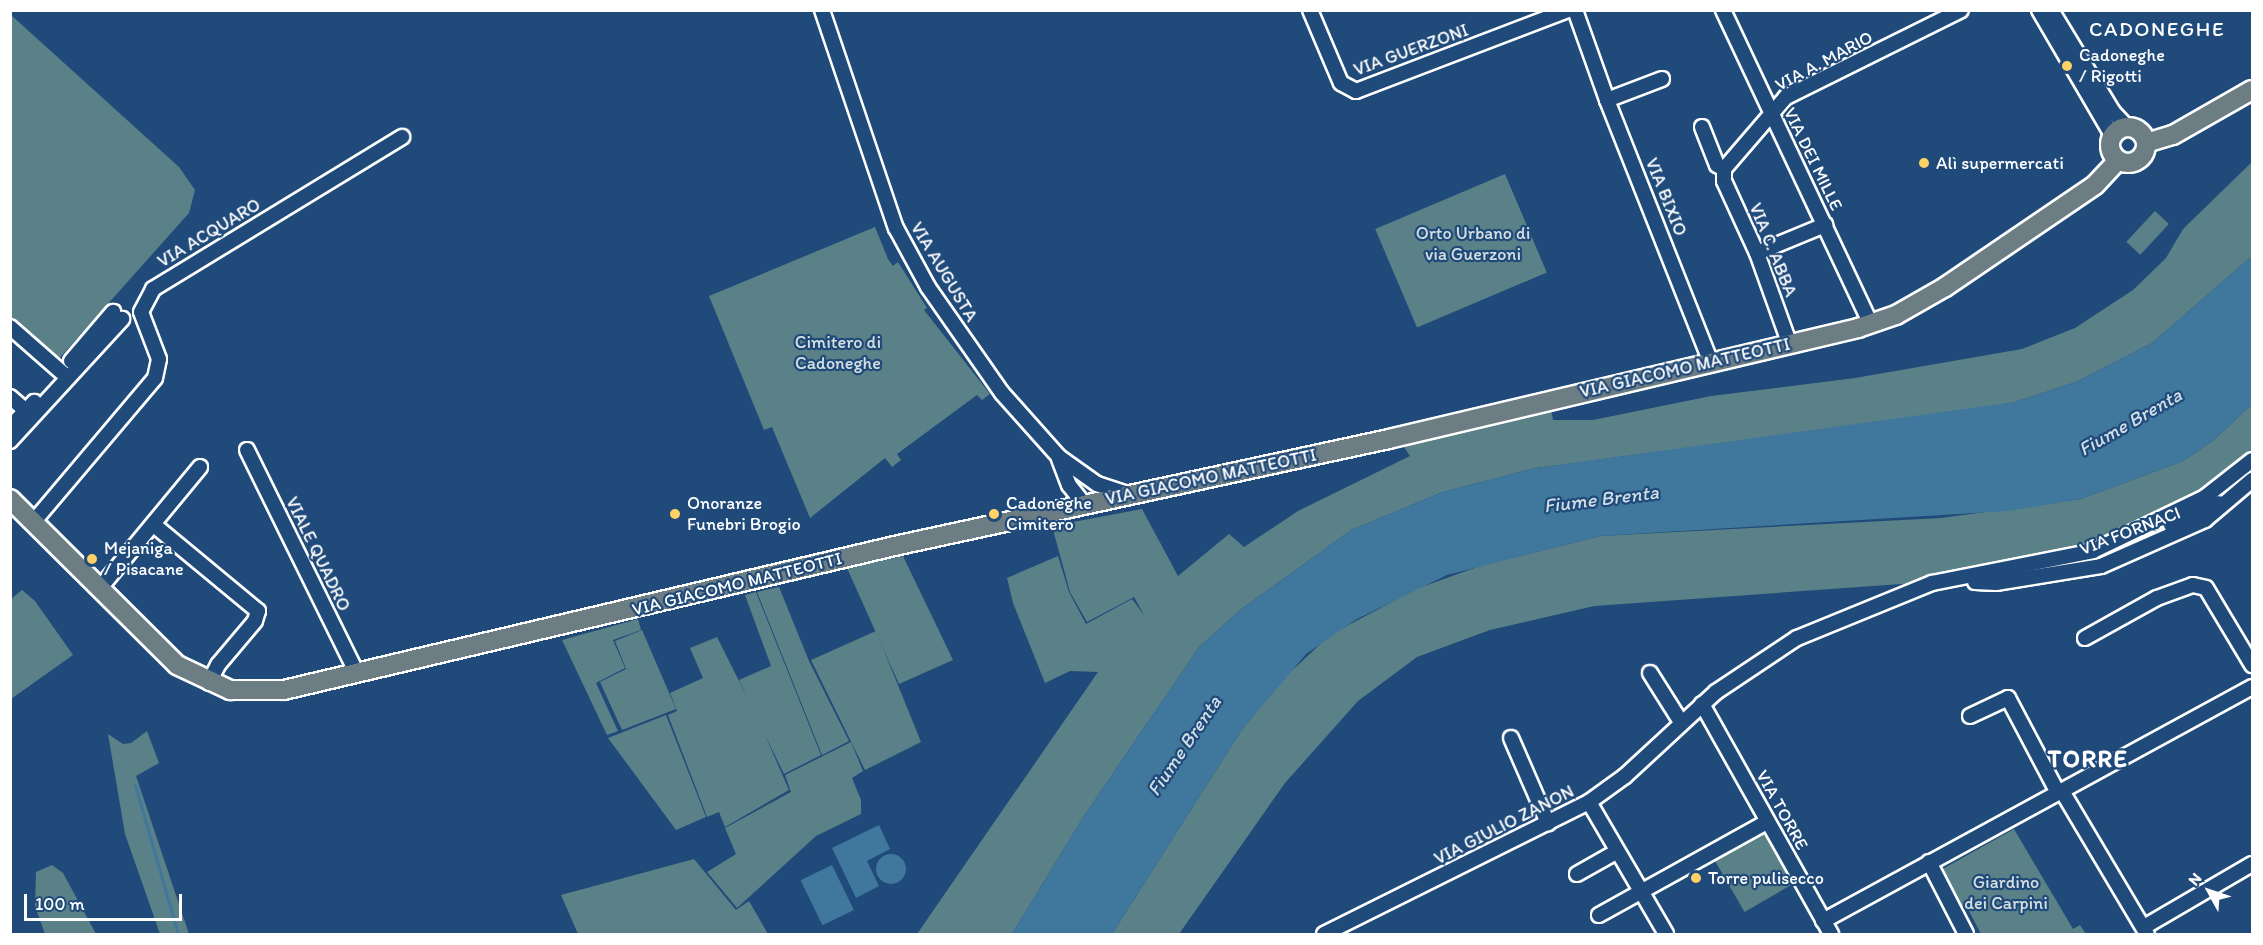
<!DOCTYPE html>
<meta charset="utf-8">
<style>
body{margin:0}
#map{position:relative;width:2263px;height:945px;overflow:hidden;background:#1f4a7a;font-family:Itim,sans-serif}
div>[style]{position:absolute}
.green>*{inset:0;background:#5a8187;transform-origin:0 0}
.water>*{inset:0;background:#40779c;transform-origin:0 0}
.round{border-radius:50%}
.stream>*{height:3px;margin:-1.5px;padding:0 1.5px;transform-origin:1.5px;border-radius:1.5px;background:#40779c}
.roads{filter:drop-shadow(2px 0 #fff) drop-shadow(-2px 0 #fff) drop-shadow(0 2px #fff) drop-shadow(0 -2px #fff)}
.minor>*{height:14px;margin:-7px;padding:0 7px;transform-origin:7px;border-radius:7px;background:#1f4a7a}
.major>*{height:18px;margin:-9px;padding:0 9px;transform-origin:9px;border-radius:9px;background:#6d7d84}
.major>.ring{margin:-9px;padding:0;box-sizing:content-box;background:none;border:18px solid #6d7d84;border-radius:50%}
.dots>*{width:16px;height:16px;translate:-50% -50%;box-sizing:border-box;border:3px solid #1f4a7a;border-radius:50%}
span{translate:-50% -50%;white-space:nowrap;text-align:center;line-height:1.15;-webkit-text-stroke:4.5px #1f4a7a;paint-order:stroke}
.street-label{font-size:18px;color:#fff}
.poi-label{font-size:18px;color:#fff}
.left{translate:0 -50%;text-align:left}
.park-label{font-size:18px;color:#d6e0e1}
.water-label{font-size:20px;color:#cfdde6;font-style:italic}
.quarter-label{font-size:21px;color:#fff;letter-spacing:1.5px}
.district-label{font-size:24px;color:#fff;font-weight:700;letter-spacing:1.5px}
.frame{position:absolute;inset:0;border:12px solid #fff;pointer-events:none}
.north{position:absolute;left:2179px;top:861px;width:60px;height:60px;-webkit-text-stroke:4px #1f4a7a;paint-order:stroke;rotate:310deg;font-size:16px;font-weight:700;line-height:24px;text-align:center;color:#fff}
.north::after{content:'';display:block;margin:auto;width:21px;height:27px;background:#fff;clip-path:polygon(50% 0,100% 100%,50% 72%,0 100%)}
.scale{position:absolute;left:24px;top:894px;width:158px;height:27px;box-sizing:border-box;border:3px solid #fff;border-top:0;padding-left:8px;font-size:18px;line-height:21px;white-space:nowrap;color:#fff;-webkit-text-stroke:4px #1f4a7a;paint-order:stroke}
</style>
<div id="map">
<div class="green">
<i style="clip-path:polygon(11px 15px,179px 167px,195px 190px,189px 213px,56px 362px,11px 320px)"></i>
<i style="clip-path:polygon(2252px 162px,2252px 256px,2152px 343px,2076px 382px,2015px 402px,1970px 410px,1536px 468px,1443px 492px,1351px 530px,1240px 610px,1199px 647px,1082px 819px,1012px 934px,917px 934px,1098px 672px,1070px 671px,1045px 683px,1013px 603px,1007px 578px,1058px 556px,1069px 592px,1086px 624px,1132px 599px,1144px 615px,1134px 597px,1087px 622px,1070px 592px,1052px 526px,1142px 509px,1178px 576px,1229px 534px,1244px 547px,1298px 511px,1410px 456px,1404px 447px,1551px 408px,1553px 420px,1593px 420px,1711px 396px,1855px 378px,2022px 349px,2075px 328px,2133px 290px,2166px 258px,2183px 229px)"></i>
<i style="left:1505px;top:174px;width:107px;height:141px;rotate:67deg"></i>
<i style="left:2155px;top:211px;width:19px;height:42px;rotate:43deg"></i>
<i style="clip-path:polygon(875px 227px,888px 259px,893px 266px,898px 262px,927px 308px,924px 310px,990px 394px,982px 400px,977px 395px,897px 454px,901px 460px,892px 467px,885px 458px,810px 518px,772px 427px,764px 430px,709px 296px)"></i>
<i style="clip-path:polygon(2252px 404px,2252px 470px,2242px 481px,2204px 515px,2099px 565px,1929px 582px,1594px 606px,1490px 630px,1417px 657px,1358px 701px,1285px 783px,1179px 934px,1112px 934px,1241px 731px,1283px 679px,1330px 635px,1416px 589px,1480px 566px,1600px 536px,1941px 518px,2081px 499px,2183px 461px,2214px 440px)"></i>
<i style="clip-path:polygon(903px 556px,953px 660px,899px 684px,847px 568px)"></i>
<i style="clip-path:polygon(779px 587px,809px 661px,849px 741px,822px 755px,757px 592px)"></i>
<i style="clip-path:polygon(22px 590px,35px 601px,73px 655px,11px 699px,11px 599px)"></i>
<i style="clip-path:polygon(756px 592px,821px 755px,784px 774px,765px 735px,789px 790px,725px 827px,719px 812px,707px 817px,668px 715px,677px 711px,670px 693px,703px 678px,690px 648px,717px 637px,749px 701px,739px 680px,771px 666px,745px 595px)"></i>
<i style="clip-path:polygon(638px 619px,641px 630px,613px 640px,625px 668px,596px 683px,618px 731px,607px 735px,562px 640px)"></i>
<i style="clip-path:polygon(642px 630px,676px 709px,622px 730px,600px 682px,626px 669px,615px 641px)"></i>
<i style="clip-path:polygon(876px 631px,921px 742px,865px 770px,811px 660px)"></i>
<i style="clip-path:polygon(666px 715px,706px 817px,676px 830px,608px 738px)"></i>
<i style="clip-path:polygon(147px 731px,159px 763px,136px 776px,189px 934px,160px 934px,125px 834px,108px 734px,123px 744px,131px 743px)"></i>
<i style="clip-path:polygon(851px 742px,863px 771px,852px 778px,861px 800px,861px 814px,816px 836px,737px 908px,707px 872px,736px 854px,725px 828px,791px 792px,785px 775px)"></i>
<i style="clip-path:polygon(2014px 829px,2073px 929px,2080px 925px,2086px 934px,1981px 934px,1968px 909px,1961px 911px,1939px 871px)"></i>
<i style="left:1763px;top:832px;width:60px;height:56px;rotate:60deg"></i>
<i style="clip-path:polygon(694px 859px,736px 910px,749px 901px,768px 934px,578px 934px,561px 895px)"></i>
<i style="clip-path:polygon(52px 865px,63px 873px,96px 934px,45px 934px,35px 906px,36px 872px)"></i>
</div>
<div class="water">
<i style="clip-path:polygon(2252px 256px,2252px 404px,2214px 440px,2183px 461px,2081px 499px,2008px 511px,1600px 536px,1447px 575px,1357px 619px,1306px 654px,1241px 731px,1112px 934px,1012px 934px,1082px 819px,1199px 647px,1240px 610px,1351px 530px,1443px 492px,1536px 468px,2015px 402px,2076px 382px,2152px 343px)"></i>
<i style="clip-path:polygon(879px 825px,890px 849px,867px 861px,879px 886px,856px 898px,832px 848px)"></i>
<i class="round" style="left:876px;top:854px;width:30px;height:30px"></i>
<i style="left:832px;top:865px;width:50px;height:35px;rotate:64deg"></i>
</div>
<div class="stream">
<i style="left:135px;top:785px;width:155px;rotate:73.9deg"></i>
</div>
<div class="roads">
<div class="minor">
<i style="left:822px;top:10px;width:230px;rotate:71.3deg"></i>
<i style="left:896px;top:228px;width:67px;rotate:61.5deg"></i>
<i style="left:928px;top:287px;width:129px;rotate:55.1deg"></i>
<i style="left:1002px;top:393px;width:86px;rotate:48.3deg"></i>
<i style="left:1059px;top:457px;width:47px;rotate:35.4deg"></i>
<i style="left:1097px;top:484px;width:32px;rotate:18deg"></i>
<i style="left:1310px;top:10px;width:79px;rotate:67deg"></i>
<i style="left:1341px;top:83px;width:17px;rotate:28deg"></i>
<i style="left:1356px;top:91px;width:227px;rotate:-20.9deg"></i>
<i style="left:1575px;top:10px;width:96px;rotate:70.4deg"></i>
<i style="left:1723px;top:10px;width:347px;rotate:64.8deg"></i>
<i style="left:2039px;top:10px;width:145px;rotate:59.7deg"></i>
<i style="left:2051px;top:10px;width:119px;rotate:58.7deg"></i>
<i style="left:2113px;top:112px;width:21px;rotate:47deg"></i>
<i style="left:1662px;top:79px;width:59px;rotate:159.1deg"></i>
<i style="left:1607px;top:100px;width:283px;rotate:68.4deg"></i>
<i style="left:1702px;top:127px;width:41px;rotate:68.5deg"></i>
<i style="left:1717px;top:165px;width:8px;rotate:30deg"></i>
<i style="left:1724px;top:169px;width:95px;rotate:-49.3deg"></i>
<i style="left:1786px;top:97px;width:195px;rotate:-26.4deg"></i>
<i style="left:1724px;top:169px;width:12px;rotate:90deg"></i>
<i style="left:1724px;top:181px;width:79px;rotate:65.4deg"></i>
<i style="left:1757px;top:253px;width:98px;rotate:70.3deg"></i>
<i style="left:1757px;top:253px;width:74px;rotate:-22.4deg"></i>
<i style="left:10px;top:327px;width:77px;rotate:41.3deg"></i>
<i style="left:71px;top:361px;width:65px;rotate:-49.4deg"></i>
<i style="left:10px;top:397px;width:28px;rotate:41deg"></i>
<i style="left:10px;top:427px;width:35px;rotate:-46deg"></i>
<i style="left:10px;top:441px;width:166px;rotate:-47.4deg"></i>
<i style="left:247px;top:450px;width:250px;rotate:63.8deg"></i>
<i style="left:1059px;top:459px;width:28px;rotate:69deg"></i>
<i style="left:1069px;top:485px;width:24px;rotate:52deg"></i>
<i style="left:35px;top:520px;width:186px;rotate:-49.8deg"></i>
<i style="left:155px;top:378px;width:19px;rotate:-78deg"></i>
<i style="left:159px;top:359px;width:50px;rotate:-111deg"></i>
<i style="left:141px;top:312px;width:26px;rotate:-62deg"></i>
<i style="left:153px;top:289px;width:292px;rotate:-31.4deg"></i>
<i style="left:154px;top:525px;width:135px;rotate:39.6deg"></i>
<i style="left:258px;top:611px;width:10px;rotate:107deg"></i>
<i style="left:255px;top:621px;width:57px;rotate:130.1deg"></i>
<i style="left:218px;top:665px;width:20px;rotate:117deg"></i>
<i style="left:2171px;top:525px;width:52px;rotate:-25.1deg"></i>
<i style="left:1975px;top:582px;width:21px;rotate:3deg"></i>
<i style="left:1996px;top:583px;width:106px;rotate:-9.2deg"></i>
<i style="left:2101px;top:566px;width:114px;rotate:-23.9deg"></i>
<i style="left:2205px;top:520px;width:62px;rotate:-40.4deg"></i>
<i style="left:100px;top:588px;width:157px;rotate:-50.4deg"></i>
<i style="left:2085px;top:638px;width:82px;rotate:-29.1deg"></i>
<i style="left:2157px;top:598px;width:38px;rotate:-20deg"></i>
<i style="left:2193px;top:585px;width:13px;rotate:13deg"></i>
<i style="left:2206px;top:588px;width:90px;rotate:59.1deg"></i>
<i style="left:1650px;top:673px;width:58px;rotate:57.7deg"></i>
<i style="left:1702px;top:704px;width:264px;rotate:60.7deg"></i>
<i style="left:1970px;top:716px;width:42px;rotate:-25.3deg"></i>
<i style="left:2008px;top:698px;width:107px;rotate:62.2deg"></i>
<i style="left:1511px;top:738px;width:93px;rotate:66.5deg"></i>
<i style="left:2062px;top:791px;width:166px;rotate:59.3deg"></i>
<i style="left:1589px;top:802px;width:153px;rotate:59.7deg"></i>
<i style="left:1929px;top:862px;width:81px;rotate:62.8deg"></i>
<i style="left:1577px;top:874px;width:45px;rotate:-29.4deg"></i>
<i style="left:1599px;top:915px;width:192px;rotate:-29deg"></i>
<i style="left:1823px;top:921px;width:489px;rotate:-28.6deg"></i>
<i style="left:2144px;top:927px;width:125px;rotate:-30.3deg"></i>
<i style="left:1324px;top:934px;width:296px;rotate:-26.5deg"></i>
<i style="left:1589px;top:802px;width:44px;rotate:-35.8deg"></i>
<i style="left:1625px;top:776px;width:124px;rotate:-42.7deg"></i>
<i style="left:1716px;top:692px;width:97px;rotate:-33.7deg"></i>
<i style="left:1797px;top:638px;width:146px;rotate:-22.2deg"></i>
<i style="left:1932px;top:583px;width:164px;rotate:-11.2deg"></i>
<i style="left:2093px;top:551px;width:124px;rotate:-25.7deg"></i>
<i style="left:2205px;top:497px;width:60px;rotate:-38.2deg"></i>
</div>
<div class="major">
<i class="ring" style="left:2110px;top:127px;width:18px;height:18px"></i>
<i style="left:2146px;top:143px;width:28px;rotate:-17deg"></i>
<i style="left:2173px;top:135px;width:91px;rotate:-29.7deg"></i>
<i style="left:10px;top:499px;width:235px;rotate:44.8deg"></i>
<i style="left:177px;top:665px;width:59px;rotate:25.3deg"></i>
<i style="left:230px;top:690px;width:54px"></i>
<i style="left:284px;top:690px;width:632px;rotate:-13.27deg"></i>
<i style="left:899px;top:545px;width:501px;rotate:-12.21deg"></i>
<i style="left:1389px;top:439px;width:482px;rotate:-13.3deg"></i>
<i style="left:1858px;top:328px;width:40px;rotate:-18.9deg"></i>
<i style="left:1896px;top:315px;width:56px;rotate:-29.7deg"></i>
<i style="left:1945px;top:287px;width:181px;rotate:-34.2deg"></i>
<i style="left:2095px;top:185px;width:34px;rotate:-47deg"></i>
</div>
</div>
<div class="dots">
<i style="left:2067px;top:66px;background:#ffd166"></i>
<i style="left:1924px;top:163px;background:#ffd166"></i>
<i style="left:675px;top:514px;background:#ffd166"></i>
<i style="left:994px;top:514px;background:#ffd166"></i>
<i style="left:92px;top:559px;background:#ffd166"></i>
<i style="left:1696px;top:878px;background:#ffd166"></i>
</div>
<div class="street-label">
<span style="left:1411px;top:50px;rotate:-20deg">VIA GUERZONI</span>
<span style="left:1824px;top:61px;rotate:-28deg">VIA A. MARIO</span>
<span style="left:1813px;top:159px;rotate:64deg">VIA DEI MILLE</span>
<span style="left:1666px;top:197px;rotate:68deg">VIA BIXIO</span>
<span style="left:209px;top:233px;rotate:-31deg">VIA ACQUARO</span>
<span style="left:1773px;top:250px;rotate:68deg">VIA C. ABBA</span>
<span style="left:944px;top:272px;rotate:59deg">VIA AUGUSTA</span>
<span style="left:1685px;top:368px;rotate:-13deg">VIA GIACOMO MATTEOTTI</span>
<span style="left:1211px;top:477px;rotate:-12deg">VIA GIACOMO MATTEOTTI</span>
<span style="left:2130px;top:531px;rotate:-21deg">VIA FORNACI</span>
<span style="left:318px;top:554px;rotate:64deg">VIALE QUADRO</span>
<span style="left:737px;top:584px;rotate:-14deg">VIA GIACOMO MATTEOTTI</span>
<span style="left:1782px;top:810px;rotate:61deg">VIA TORRE</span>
<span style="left:1504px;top:825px;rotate:-27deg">VIA GIULIO ZANON</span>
</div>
<div class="poi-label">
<span class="left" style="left:2079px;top:66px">Cadoneghe<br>/ Rigotti</span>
<span class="left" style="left:1936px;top:163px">Alì supermercati</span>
<span class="left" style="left:687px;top:514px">Onoranze<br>Funebri Brogio</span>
<span class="left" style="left:1006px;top:514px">Cadoneghe<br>Cimitero</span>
<span class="left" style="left:104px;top:559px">Mejaniga<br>/ Pisacane</span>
<span class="left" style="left:1708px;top:878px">Torre pulisecco</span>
</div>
<div class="park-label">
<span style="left:1473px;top:244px">Orto Urbano di<br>via Guerzoni</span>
<span style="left:838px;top:353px">Cimitero di<br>Cadoneghe</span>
<span style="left:2006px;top:893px">Giardino<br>dei Carpini</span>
</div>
<div class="water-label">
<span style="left:2130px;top:422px;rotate:-30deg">Fiume Brenta</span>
<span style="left:1601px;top:499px;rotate:-7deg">Fiume Brenta</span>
<span style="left:1184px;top:746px;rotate:-56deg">Fiume Brenta</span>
</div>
<div class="quarter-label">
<span style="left:2157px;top:29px">CADONEGHE</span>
</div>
<div class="district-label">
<span style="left:2088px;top:759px">TORRE</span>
</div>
<div class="frame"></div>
<div class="north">N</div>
<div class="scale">100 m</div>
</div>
